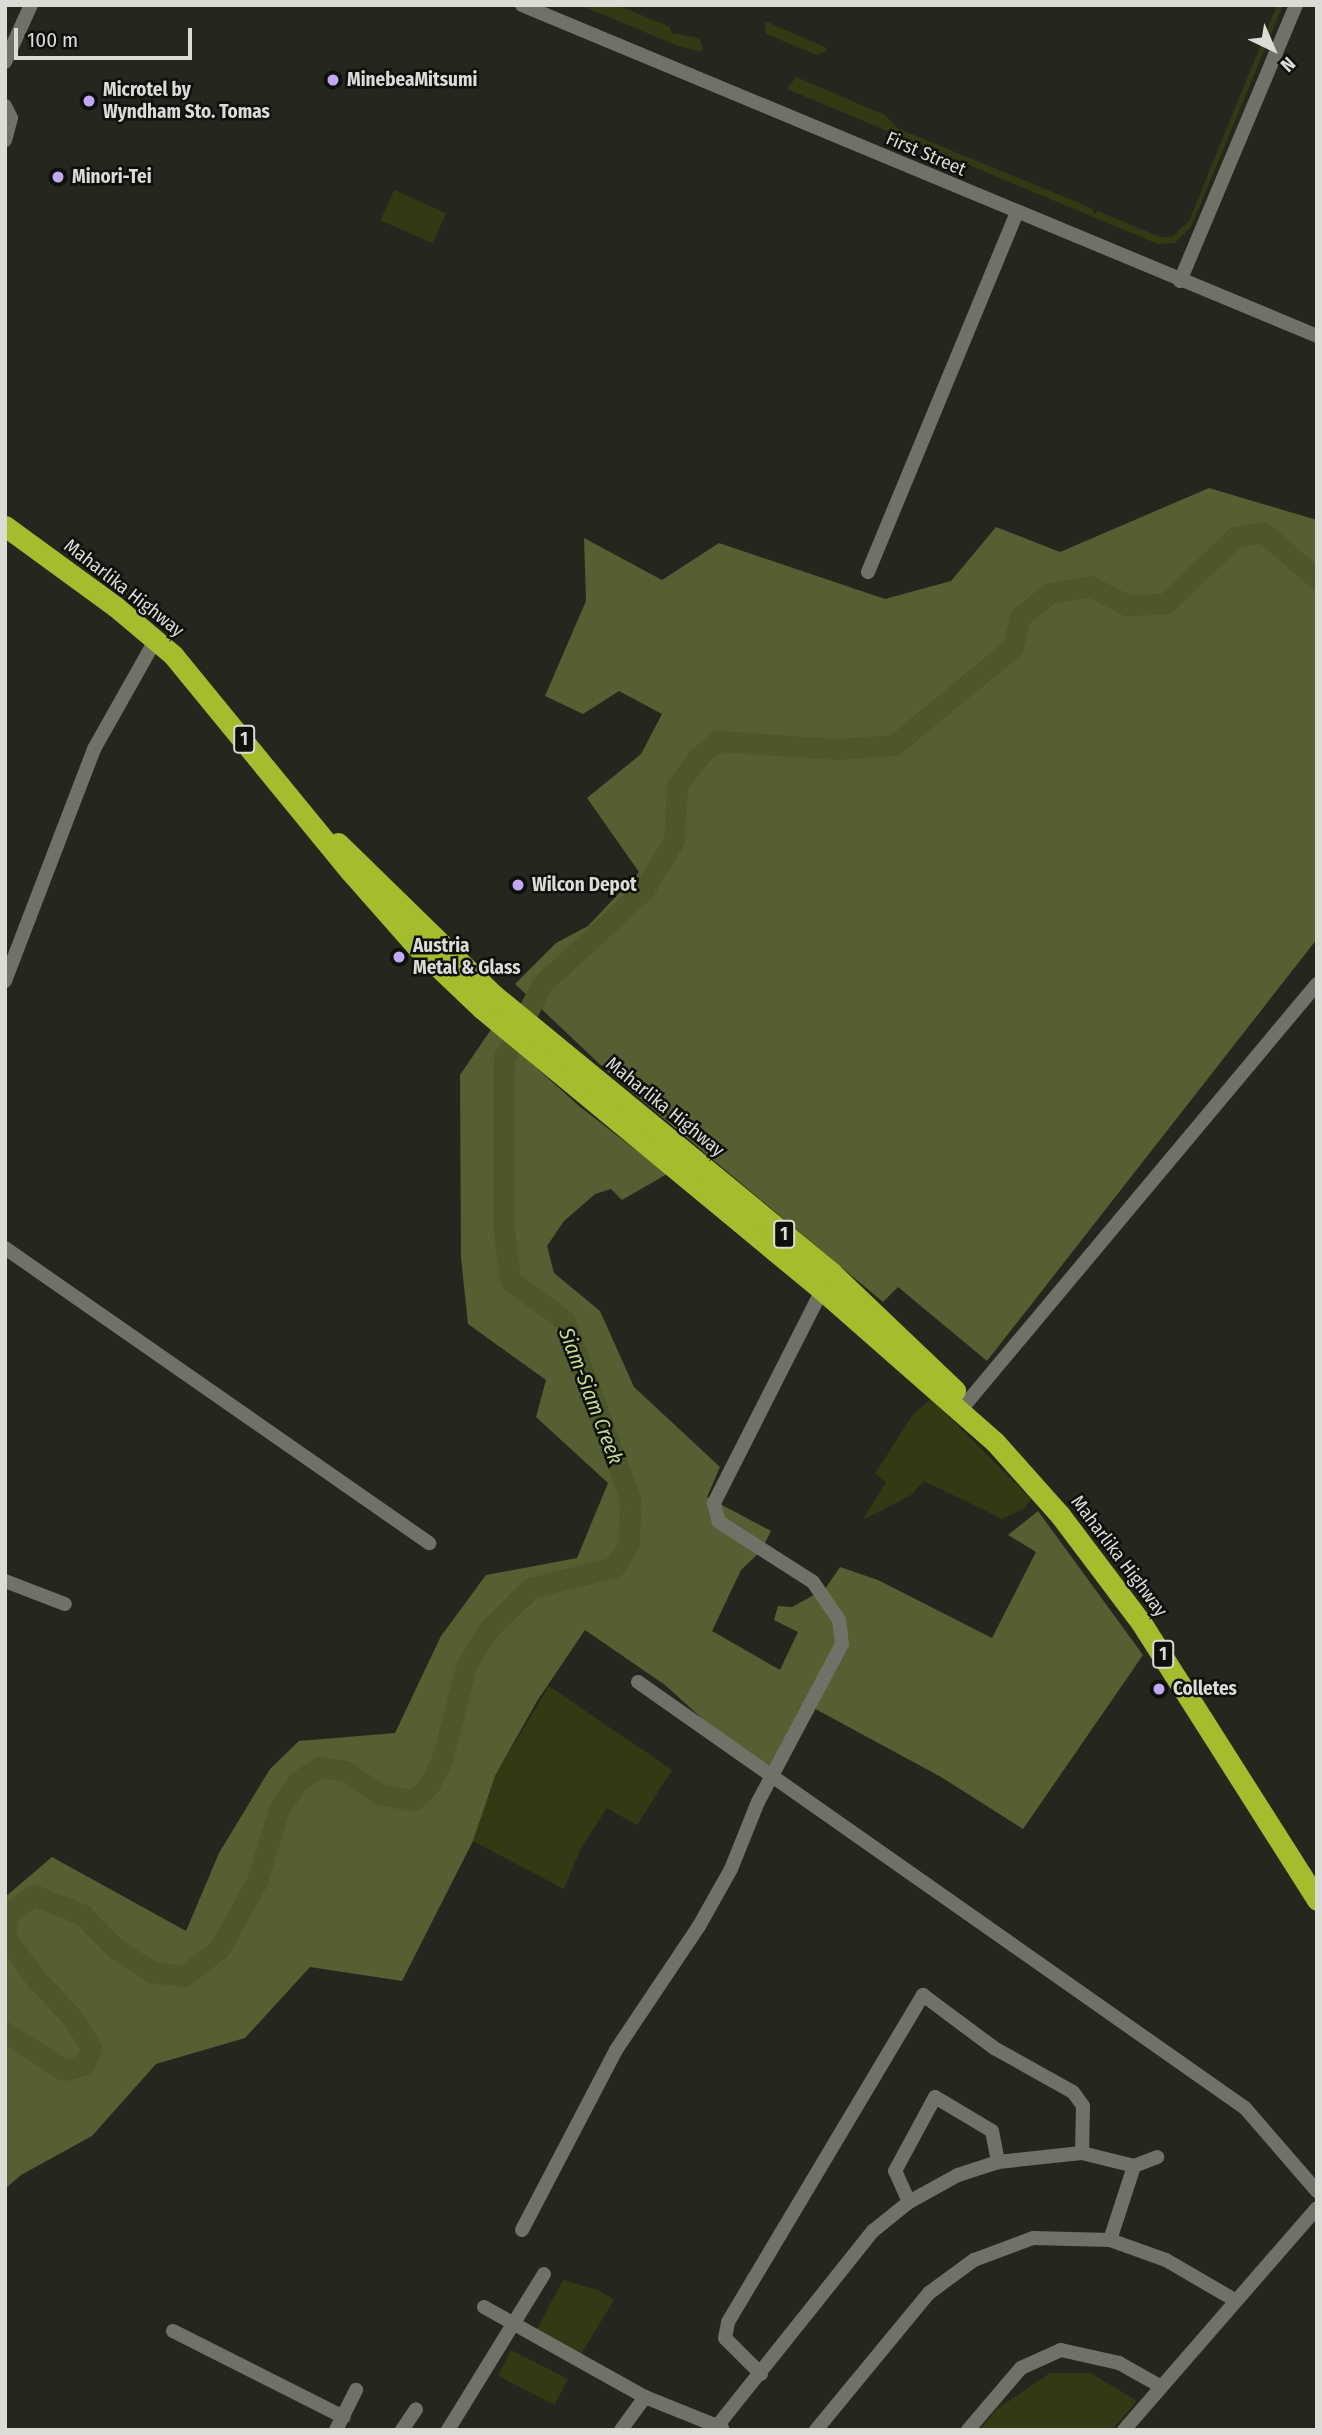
<!DOCTYPE html>
<style>
body{margin:0}
#map{position:relative;width:1322px;height:2435px;overflow:hidden;background:#25271e;font-family:"Fira Sans Condensed",sans-serif}
div>[style]{position:absolute}
.green>*{inset:0;background:#323a14;transform-origin:0 0}
.forest>*{inset:0;background:#555f31}
.river>*{height:21px;margin:-10.5px;padding:0 10.5px;transform-origin:10.5px;border-radius:10.5px;background:#4d5729}
.minor>*{height:14px;margin:-7px;padding:0 7px;transform-origin:7px;border-radius:7px;background:#6f7267}
.highway>*{height:21px;margin:-10.5px;padding:0 10.5px;transform-origin:10.5px;border-radius:10.5px;background:#a3bd2d}
.dots>*{width:19px;height:19px;translate:-50% -50%;box-sizing:border-box;border:4px solid #0e100b;border-radius:50%}
span{translate:-50% -50%;white-space:nowrap;text-align:center;line-height:1.15;-webkit-text-stroke:5px #0e100b;paint-order:stroke}
.shield-label span{padding:2px 5px;background:#0e100b;border:2px solid;border-radius:5px;-webkit-text-stroke-width:0}
.shield-label{font-size:18px;color:#dadcd5;font-weight:700}
.poi-label{font-size:19px;color:#dadcd5;font-weight:700}
.left{translate:0 -50%;text-align:left}
.street-label{font-size:19px;color:#dadcd5}
.water-label{font-size:21px;color:#c9db90;font-style:italic}
.frame{position:absolute;inset:0;border:7px solid #dadcd5;pointer-events:none}
.north{position:absolute;left:1238px;top:14px;width:70px;height:70px;-webkit-text-stroke:5px #0e100b;paint-order:stroke;rotate:136deg;font-size:19px;font-weight:700;line-height:28px;text-align:center;color:#dadcd5}
.north::after{content:'';display:block;margin:auto;width:24px;height:32px;background:#dadcd5;clip-path:polygon(50% 0,100% 100%,50% 72%,0 100%)}
.scale{position:absolute;left:14px;top:28px;width:178px;height:32px;box-sizing:border-box;border:4px solid #dadcd5;border-top:0;padding-left:9px;font-size:21px;line-height:24px;white-space:nowrap;color:#dadcd5;-webkit-text-stroke:5px #0e100b;paint-order:stroke}
</style>
<div id="map">
<div class="green">
<i style="clip-path:polygon(580px 5px,617px 5px,670px 27px,671px 33px,699px 38px,703px 48px,702px 52px,678px 46px)"></i>
<i style="clip-path:polygon(1277px 5px,1283px 5px,1191px 227px,1175px 243px,1158px 244px,787px 89px,796px 77px,885px 115px,899px 129px,1082px 204px,1094px 210px,1093px 215px,1098px 211px,1160px 237px,1172px 237px,1189px 221px)"></i>
<i style="clip-path:polygon(765px 21px,827px 48px,826px 51px,817px 55px,766px 34px)"></i>
<i style="left:394px;top:190px;width:57px;height:33px;rotate:24deg"></i>
<i style="clip-path:polygon(931px 1399px,1031px 1499px,1025px 1508px,1002px 1519px,924px 1481px,911px 1495px,863px 1520px,886px 1482px,875px 1474px,913px 1414px)"></i>
<i style="clip-path:polygon(549px 1686px,672px 1770px,637px 1825px,607px 1808px,581px 1848px,564px 1889px,473px 1841px,495px 1776px)"></i>
<i style="clip-path:polygon(563px 2280px,598px 2290px,614px 2300px,581px 2354px,537px 2329px)"></i>
<i style="left:511px;top:2350px;width:64px;height:29px;rotate:27deg"></i>
<i style="clip-path:polygon(1050px 2373px,1091px 2373px,1137px 2401px,1112px 2430px,979px 2430px,997px 2409px)"></i>
</div>
<div class="forest">
<i style="clip-path:polygon(1209px 488px,1317px 520px,1317px 939px,987px 1361px,898px 1287px,883px 1302px,607px 1071px,515px 984px,556px 943px,588px 926px,639px 872px,587px 798px,641px 754px,662px 714px,619px 691px,583px 714px,545px 696px,586px 601px,584px 538px,662px 580px,719px 543px,885px 599px,951px 581px,996px 527px,1060px 552px)"></i>
<i style="clip-path:polygon(492px 1028px,579px 1106px,667px 1174px,622px 1200px,611px 1189px,595px 1194px,564px 1221px,547px 1246px,554px 1273px,600px 1311px,634px 1387px,720px 1467px,707px 1497px,771px 1531px,761px 1551px,741px 1570px,712px 1631px,780px 1670px,798px 1632px,774px 1620px,778px 1606px,792px 1607px,825px 1589px,840px 1567px,878px 1580px,992px 1638px,1036px 1552px,1008px 1535px,1038px 1511px,1143px 1655px,1023px 1829px,941px 1777px,808px 1705px,773px 1771px,727px 1741px,665px 1685px,585px 1630px,537px 1701px,495px 1776px,473px 1841px,402px 1981px,310px 1967px,245px 2038px,156px 2064px,92px 2136px,21px 2175px,5px 2189px,5px 1897px,52px 1857px,186px 1931px,219px 1853px,270px 1769px,299px 1741px,395px 1733px,441px 1636px,486px 1575px,577px 1558px,608px 1483px,536px 1417px,546px 1380px,468px 1324px,461px 1258px,460px 1075px)"></i>
</div>
<div class="river">
<i style="left:5px;top:2032px;width:70px;rotate:32.8deg"></i>
<i style="left:64px;top:2070px;width:21px;rotate:-14deg"></i>
<i style="left:84px;top:2065px;width:18px;rotate:-68deg"></i>
<i style="left:91px;top:2048px;width:35px;rotate:-121deg"></i>
<i style="left:73px;top:2018px;width:54px;rotate:-133.5deg"></i>
<i style="left:36px;top:1979px;width:51px;rotate:-126.2deg"></i>
<i style="left:6px;top:1938px;width:24px;rotate:-88deg"></i>
<i style="left:7px;top:1914px;width:33px;rotate:-35deg"></i>
<i style="left:34px;top:1895px;width:53px;rotate:22.2deg"></i>
<i style="left:83px;top:1915px;width:46px;rotate:45.9deg"></i>
<i style="left:115px;top:1948px;width:44px;rotate:33deg"></i>
<i style="left:152px;top:1972px;width:32px;rotate:7deg"></i>
<i style="left:184px;top:1976px;width:46px;rotate:-37.9deg"></i>
<i style="left:220px;top:1948px;width:77px;rotate:-61.1deg"></i>
<i style="left:257px;top:1881px;width:75px;rotate:-73deg"></i>
<i style="left:279px;top:1809px;width:34px;rotate:-56deg"></i>
<i style="left:298px;top:1781px;width:26px;rotate:-32deg"></i>
<i style="left:320px;top:1767px;width:25px;rotate:9deg"></i>
<i style="left:345px;top:1771px;width:43px;rotate:33.7deg"></i>
<i style="left:381px;top:1795px;width:32px;rotate:9deg"></i>
<i style="left:413px;top:1800px;width:20px;rotate:-41deg"></i>
<i style="left:428px;top:1787px;width:31px;rotate:-63deg"></i>
<i style="left:442px;top:1759px;width:98px;rotate:-75.3deg"></i>
<i style="left:467px;top:1664px;width:40px;rotate:-58deg"></i>
<i style="left:488px;top:1630px;width:60px;rotate:-44.3deg"></i>
<i style="left:531px;top:1588px;width:86px;rotate:-14.2deg"></i>
<i style="left:614px;top:1567px;width:27px;rotate:-57deg"></i>
<i style="left:629px;top:1544px;width:45px;rotate:-88.7deg"></i>
<i style="left:630px;top:1499px;width:191px;rotate:-110.2deg"></i>
<i style="left:564px;top:1320px;width:67px;rotate:-143.5deg"></i>
<i style="left:510px;top:1280px;width:49px;rotate:-97deg"></i>
<i style="left:504px;top:1231px;width:173px;rotate:-90deg"></i>
<i style="left:504px;top:1058px;width:83px;rotate:-62.8deg"></i>
<i style="left:542px;top:984px;width:139px;rotate:-42.7deg"></i>
<i style="left:644px;top:890px;width:58px;rotate:-59deg"></i>
<i style="left:674px;top:840px;width:54px;rotate:-86.8deg"></i>
<i style="left:677px;top:786px;width:36px;rotate:-54deg"></i>
<i style="left:698px;top:757px;width:25px;rotate:-40deg"></i>
<i style="left:717px;top:741px;width:119px;rotate:3.8deg"></i>
<i style="left:836px;top:749px;width:58px;rotate:-3.9deg"></i>
<i style="left:894px;top:745px;width:153px;rotate:-39.4deg"></i>
<i style="left:1012px;top:648px;width:32px;rotate:-76deg"></i>
<i style="left:1020px;top:617px;width:38px;rotate:-39deg"></i>
<i style="left:1050px;top:593px;width:40px;rotate:-10deg"></i>
<i style="left:1089px;top:586px;width:42px;rotate:26.6deg"></i>
<i style="left:1127px;top:605px;width:38px;rotate:-2deg"></i>
<i style="left:1165px;top:604px;width:97px;rotate:-43.7deg"></i>
<i style="left:1235px;top:537px;width:28px;rotate:-10deg"></i>
<i style="left:1263px;top:532px;width:72px;rotate:41deg"></i>
</div>
<div class="minor">
<i style="left:522px;top:5px;width:861px;rotate:22.6deg"></i>
<i style="left:5px;top:62px;width:63px;rotate:-65.5deg"></i>
<i style="left:5px;top:106px;width:13px;rotate:63deg"></i>
<i style="left:11px;top:118px;width:23px;rotate:105deg"></i>
<i style="left:1180px;top:281px;width:299px;rotate:-67.2deg"></i>
<i style="left:868px;top:572px;width:389px;rotate:-67.5deg"></i>
<i style="left:5px;top:981px;width:248px;rotate:-69deg"></i>
<i style="left:94px;top:749px;width:126px;rotate:-60.6deg"></i>
<i style="left:5px;top:1248px;width:517px;rotate:34.83deg"></i>
<i style="left:959px;top:1412px;width:558px;rotate:-50.09deg"></i>
<i style="left:5px;top:1581px;width:64px;rotate:21deg"></i>
<i style="left:638px;top:1682px;width:742px;rotate:35.06deg"></i>
<i style="left:1245px;top:2108px;width:110px;rotate:49.1deg"></i>
<i style="left:909px;top:2202px;width:34px;rotate:-114deg"></i>
<i style="left:895px;top:2171px;width:84px;rotate:-61.6deg"></i>
<i style="left:935px;top:2097px;width:66px;rotate:30.8deg"></i>
<i style="left:992px;top:2131px;width:32px;rotate:79deg"></i>
<i style="left:522px;top:2230px;width:203px;rotate:-62.4deg"></i>
<i style="left:616px;top:2050px;width:149px;rotate:-56.2deg"></i>
<i style="left:699px;top:1926px;width:65px;rotate:-60.7deg"></i>
<i style="left:731px;top:1869px;width:72px;rotate:-68.1deg"></i>
<i style="left:758px;top:1802px;width:179px;rotate:-62deg"></i>
<i style="left:842px;top:1644px;width:24px;rotate:-97deg"></i>
<i style="left:839px;top:1620px;width:46px;rotate:-124.4deg"></i>
<i style="left:813px;top:1582px;width:112px;rotate:-147.4deg"></i>
<i style="left:719px;top:1522px;width:20px;rotate:-105deg"></i>
<i style="left:714px;top:1503px;width:239px;rotate:-63.1deg"></i>
<i style="left:1110px;top:2240px;width:78px;rotate:-72deg"></i>
<i style="left:1134px;top:2166px;width:25px;rotate:-21deg"></i>
<i style="left:484px;top:2307px;width:184px;rotate:29.2deg"></i>
<i style="left:645px;top:2397px;width:83px;rotate:21.9deg"></i>
<i style="left:173px;top:2331px;width:191px;rotate:26.8deg"></i>
<i style="left:761px;top:2374px;width:51px;rotate:-135deg"></i>
<i style="left:725px;top:2338px;width:16px;rotate:-79deg"></i>
<i style="left:728px;top:2322px;width:381px;rotate:-59.2deg"></i>
<i style="left:923px;top:1995px;width:89px;rotate:36.7deg"></i>
<i style="left:994px;top:2048px;width:90px;rotate:29.1deg"></i>
<i style="left:1073px;top:2092px;width:17px;rotate:54deg"></i>
<i style="left:1083px;top:2106px;width:47px;rotate:91.2deg"></i>
<i style="left:336px;top:2430px;width:45px;rotate:-63.4deg"></i>
<i style="left:402px;top:2430px;width:25px;rotate:-56deg"></i>
<i style="left:448px;top:2430px;width:183px;rotate:-58.4deg"></i>
<i style="left:621px;top:2430px;width:41px;rotate:-54deg"></i>
<i style="left:714px;top:2430px;width:255px;rotate:-51.4deg"></i>
<i style="left:873px;top:2231px;width:46px;rotate:-38.9deg"></i>
<i style="left:909px;top:2202px;width:56px;rotate:-28.9deg"></i>
<i style="left:958px;top:2175px;width:42px;rotate:-18deg"></i>
<i style="left:998px;top:2162px;width:84px;rotate:-6.1deg"></i>
<i style="left:1082px;top:2153px;width:54px;rotate:14deg"></i>
<i style="left:816px;top:2430px;width:178px;rotate:-50.5deg"></i>
<i style="left:929px;top:2293px;width:56px;rotate:-36.3deg"></i>
<i style="left:974px;top:2260px;width:63px;rotate:-20.4deg"></i>
<i style="left:1033px;top:2238px;width:77px;rotate:1.5deg"></i>
<i style="left:1110px;top:2240px;width:59px;rotate:19.7deg"></i>
<i style="left:1166px;top:2260px;width:78px;rotate:30.2deg"></i>
<i style="left:968px;top:2430px;width:82px;rotate:-49.5deg"></i>
<i style="left:1021px;top:2368px;width:44px;rotate:-24.2deg"></i>
<i style="left:1061px;top:2350px;width:59px;rotate:12.6deg"></i>
<i style="left:1119px;top:2363px;width:47px;rotate:29.3deg"></i>
<i style="left:1124px;top:2430px;width:294px;rotate:-49deg"></i>
</div>
<div class="highway">
<i style="left:5px;top:526px;width:137px;rotate:36.1deg"></i>
<i style="left:116px;top:607px;width:75px;rotate:40.1deg"></i>
<i style="left:173px;top:655px;width:279px;rotate:50.7deg"></i>
<i style="left:350px;top:871px;width:103px;rotate:48.6deg"></i>
<i style="left:418px;top:948px;width:87px;rotate:43.6deg"></i>
<i style="left:481px;top:1008px;width:442px;rotate:39.6deg"></i>
<i style="left:822px;top:1290px;width:230px;rotate:41.3deg"></i>
<i style="left:995px;top:1442px;width:98px;rotate:48.3deg"></i>
<i style="left:1060px;top:1515px;width:136px;rotate:53deg"></i>
<i style="left:1142px;top:1624px;width:327px;rotate:57.6deg"></i>
<i style="left:338px;top:843px;width:218px;rotate:44.3deg"></i>
<i style="left:494px;top:995px;width:438px;rotate:39.4deg"></i>
<i style="left:832px;top:1273px;width:170px;rotate:43.6deg"></i>
</div>
<div class="dots">
<i style="left:333px;top:80px;background:#c1a8f3"></i>
<i style="left:89px;top:101px;background:#c1a8f3"></i>
<i style="left:58px;top:177px;background:#c1a8f3"></i>
<i style="left:518px;top:885px;background:#c1a8f3"></i>
<i style="left:399px;top:957px;background:#c1a8f3"></i>
<i style="left:1159px;top:1689px;background:#c1a8f3"></i>
</div>
<div class="shield-label">
<span style="left:244px;top:739px">1</span>
<span style="left:784px;top:1234px">1</span>
<span style="left:1163px;top:1654px">1</span>
</div>
<div class="poi-label">
<span class="left" style="left:347px;top:80px">MinebeaMitsumi</span>
<span class="left" style="left:103px;top:101px">Microtel by<br>Wyndham Sto. Tomas</span>
<span class="left" style="left:72px;top:177px">Minori-Tei</span>
<span class="left" style="left:532px;top:885px">Wilcon Depot</span>
<span class="left" style="left:413px;top:957px">Austria<br>Metal &amp; Glass</span>
<span class="left" style="left:1173px;top:1689px">Colletes</span>
</div>
<div class="street-label">
<span style="left:926px;top:154px;rotate:23deg">First Street</span>
<span style="left:124px;top:588px;rotate:38deg">Maharlika Highway</span>
<span style="left:665px;top:1107px;rotate:39deg">Maharlika Highway</span>
<span style="left:1119px;top:1556px;rotate:53deg">Maharlika Highway</span>
</div>
<div class="water-label">
<span style="left:591px;top:1396px;rotate:69deg">Siam-Siam Creek</span>
</div>
<div class="frame"></div>
<div class="north">N</div>
<div class="scale">100 m</div>
</div>
